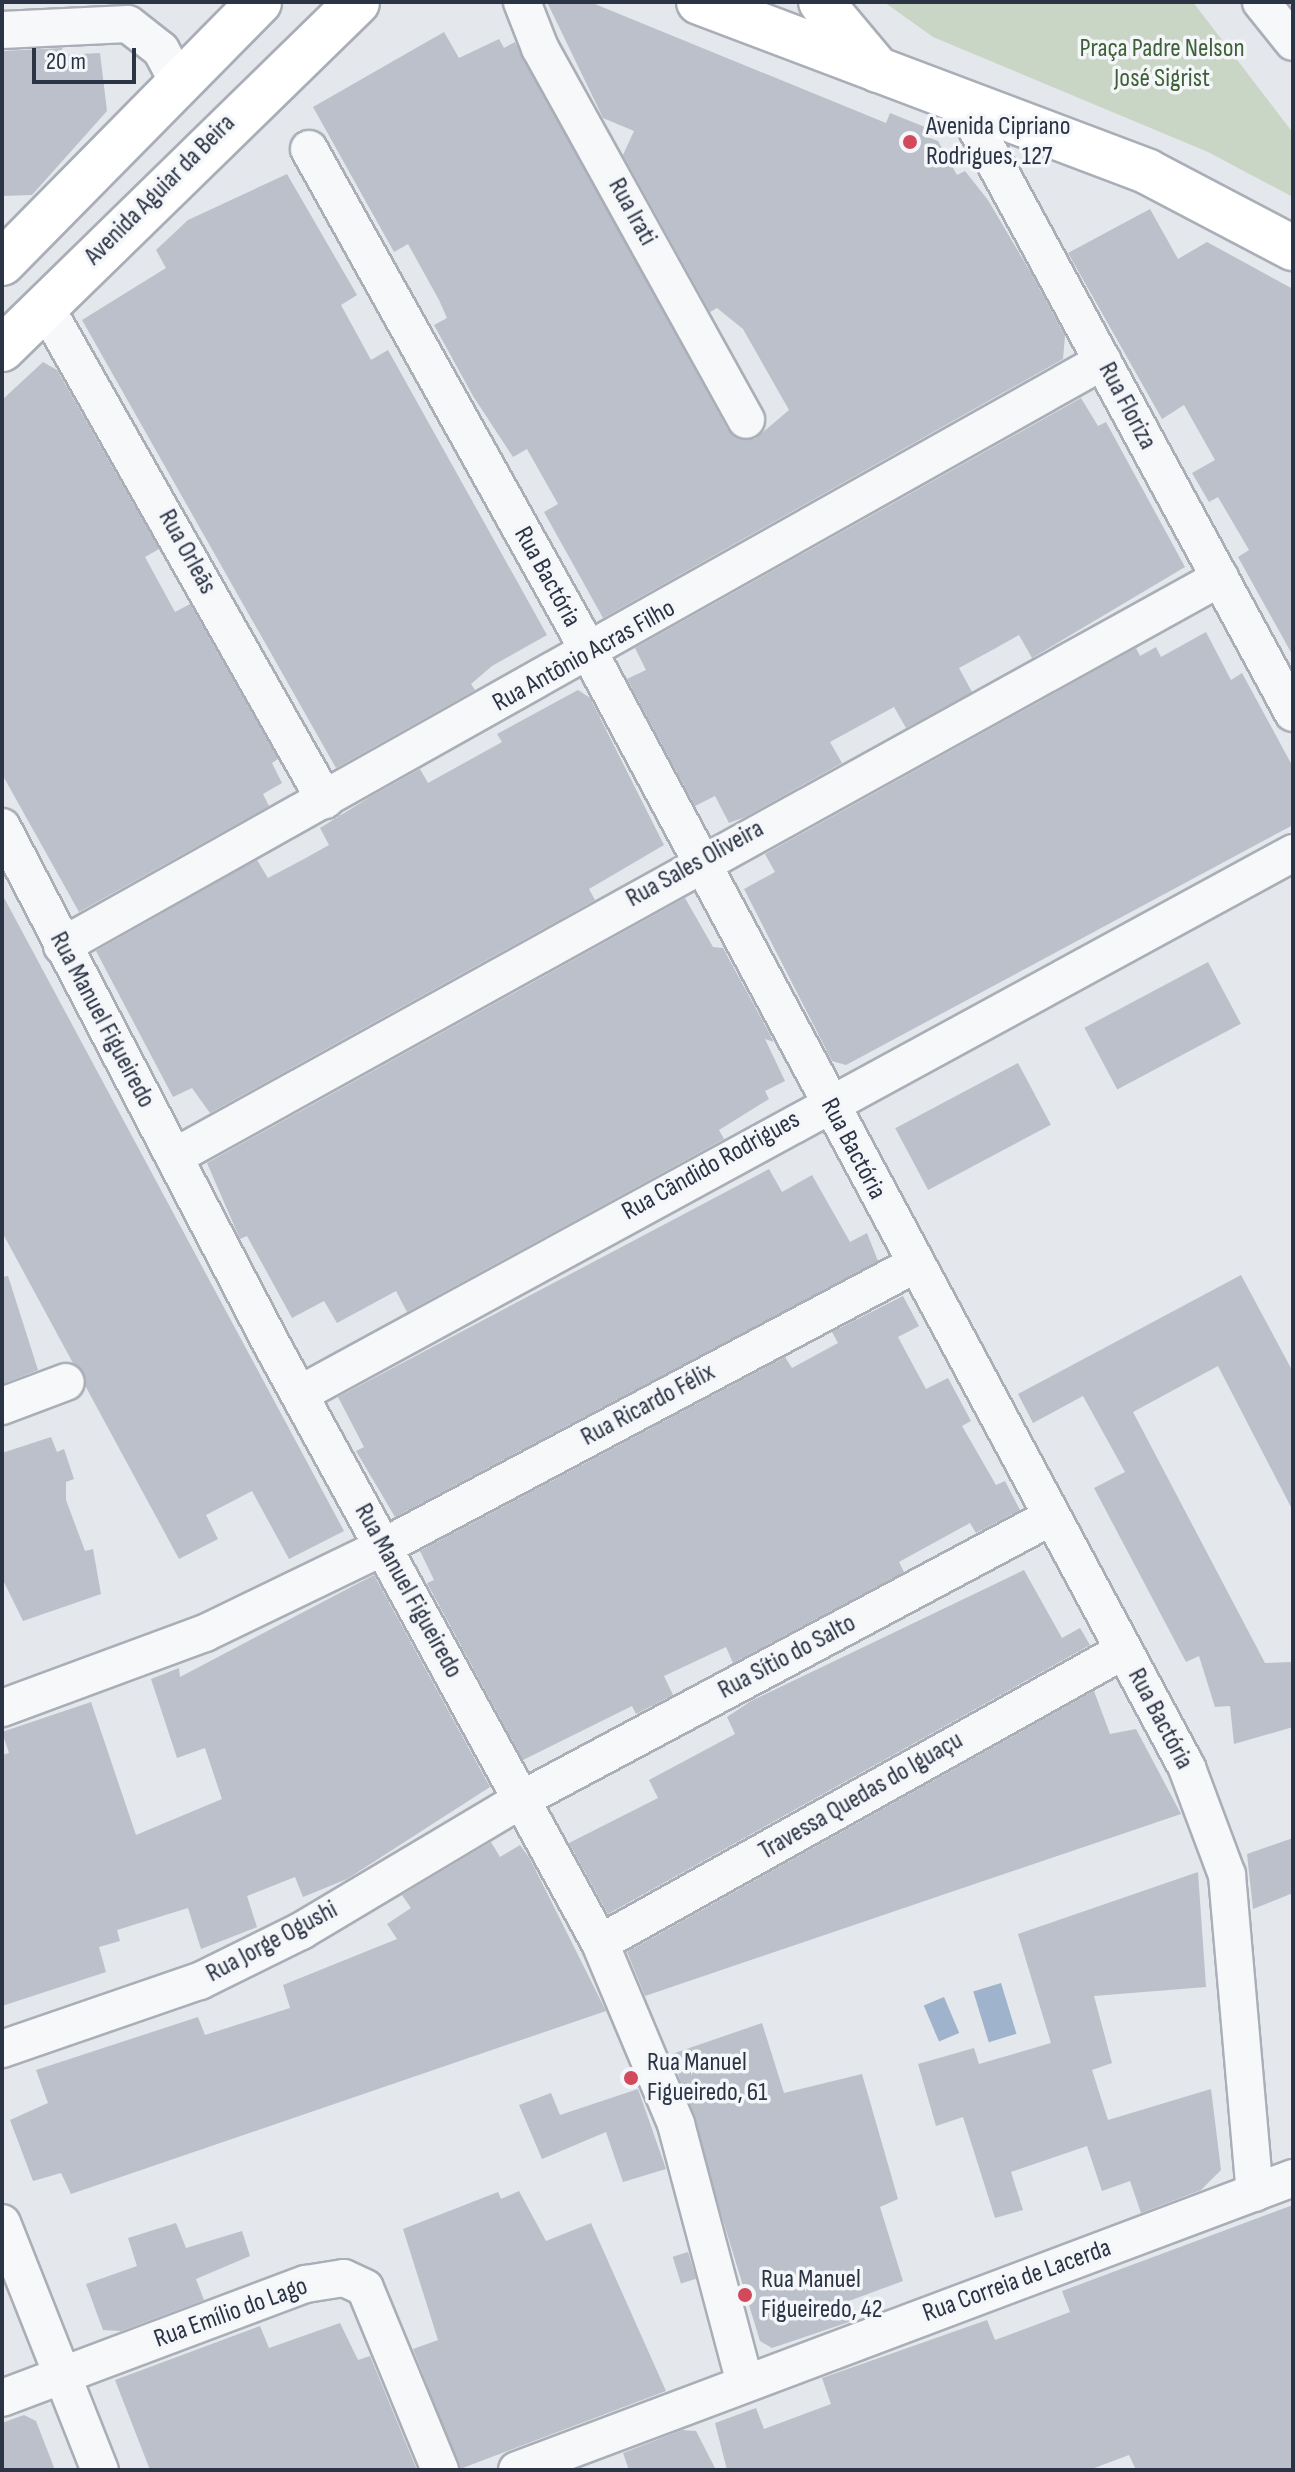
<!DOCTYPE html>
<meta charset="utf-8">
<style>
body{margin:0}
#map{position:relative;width:1295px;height:2472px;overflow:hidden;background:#e4e7ec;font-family:"Sofia Sans Condensed",sans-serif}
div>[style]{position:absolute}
.green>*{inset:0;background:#c9d6c5}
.water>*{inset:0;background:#9fb4cc;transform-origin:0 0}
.building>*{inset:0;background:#bbc0ca;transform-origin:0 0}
.roads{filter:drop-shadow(2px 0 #a9aeb7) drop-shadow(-2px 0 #a9aeb7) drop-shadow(0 2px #a9aeb7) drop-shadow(0 -2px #a9aeb7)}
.minor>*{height:36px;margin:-18px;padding:0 18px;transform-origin:18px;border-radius:18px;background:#f7f8fa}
.major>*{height:44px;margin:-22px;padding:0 22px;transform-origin:22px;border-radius:22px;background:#fff}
.dots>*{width:22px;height:22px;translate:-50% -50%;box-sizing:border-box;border:4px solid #f4f6f9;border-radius:50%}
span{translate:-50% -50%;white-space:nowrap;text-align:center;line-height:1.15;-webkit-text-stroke:7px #f4f6f9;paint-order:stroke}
.park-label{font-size:26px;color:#3f6138}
.poi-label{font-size:26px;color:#2b3445}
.left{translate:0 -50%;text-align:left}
.street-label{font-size:26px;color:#2b3445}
.frame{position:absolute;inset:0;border:4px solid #2b3445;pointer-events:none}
.scale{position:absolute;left:32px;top:48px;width:104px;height:36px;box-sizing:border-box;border:4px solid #2b3445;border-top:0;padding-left:10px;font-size:24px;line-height:28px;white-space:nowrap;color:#2b3445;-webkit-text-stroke:6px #f4f6f9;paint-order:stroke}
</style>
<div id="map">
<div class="green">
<i style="clip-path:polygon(884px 2px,1193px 2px,1293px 133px,1293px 197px,1208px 152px,933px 37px)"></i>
</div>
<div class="water">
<i style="left:1001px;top:1983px;width:53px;height:29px;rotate:73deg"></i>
<i style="left:944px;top:1997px;width:39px;height:22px;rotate:67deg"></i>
</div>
<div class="building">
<i style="clip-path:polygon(547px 2px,590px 2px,886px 123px,890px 113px,925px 127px,922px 135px,938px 141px,957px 175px,965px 171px,988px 200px,1031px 273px,1065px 336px,1063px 359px,603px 618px,544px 512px,558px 504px,527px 449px,513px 457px,473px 396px,434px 325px,447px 318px,439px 300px,408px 244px,394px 252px,313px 107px,444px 32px,459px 58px,499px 39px,504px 48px,515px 42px,728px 430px,755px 439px,789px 410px,743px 329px,717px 308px,710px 312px,623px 155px,634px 131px,603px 118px)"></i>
<i style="clip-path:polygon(62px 48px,63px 55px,100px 53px,107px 111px,32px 195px,2px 196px,2px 51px)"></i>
<i style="clip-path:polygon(287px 174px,357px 295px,341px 305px,371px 360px,388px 350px,547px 635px,492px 666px,471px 684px,475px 690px,336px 768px,82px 320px,166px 268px,156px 250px,188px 220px)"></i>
<i style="clip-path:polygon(1150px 209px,1178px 259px,1207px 242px,1293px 289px,1293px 656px,1238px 557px,1249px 550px,1218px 497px,1209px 502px,1192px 473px,1215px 460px,1184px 405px,1162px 419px,1068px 253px)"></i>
<i style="clip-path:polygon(43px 362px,57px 370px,159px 549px,145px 557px,175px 612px,190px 604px,278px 759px,272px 763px,282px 783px,263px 794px,269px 806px,79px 912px,2px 774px,2px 400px)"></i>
<i style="clip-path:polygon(1081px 398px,1098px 426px,1106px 422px,1185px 567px,1032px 658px,1019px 635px,996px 648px,959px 668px,972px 692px,906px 728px,894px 707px,830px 742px,842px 763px,745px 817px,729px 823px,715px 796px,695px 806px,627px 679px,646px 670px,635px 648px)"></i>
<i style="clip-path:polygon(1206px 632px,1231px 680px,1242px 673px,1293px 767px,1293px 825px,846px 1065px,832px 1061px,744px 889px,775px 872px,765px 854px,1136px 648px,1140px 656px,1156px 647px,1161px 657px)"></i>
<i style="clip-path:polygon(578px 690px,590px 698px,664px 845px,589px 889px,595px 900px,210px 1113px,192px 1088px,173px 1097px,96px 951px,257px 860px,268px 878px,304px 859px,329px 845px,320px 828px,370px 797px,420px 769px,428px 783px,502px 742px,497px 734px)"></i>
<i style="clip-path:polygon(2px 894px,344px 1531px,289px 1559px,252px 1491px,206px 1515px,218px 1539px,179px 1559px,2px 1232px)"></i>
<i style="clip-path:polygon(685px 898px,713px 947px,723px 948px,774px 1042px,765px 1039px,785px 1081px,765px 1091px,769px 1099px,719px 1130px,724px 1139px,407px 1312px,396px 1291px,337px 1323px,324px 1301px,292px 1318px,247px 1236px,240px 1239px,207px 1163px)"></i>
<i style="left:1208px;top:962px;width:70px;height:140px;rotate:62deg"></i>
<i style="left:1018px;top:1063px;width:70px;height:139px;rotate:62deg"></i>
<i style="clip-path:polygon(769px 1169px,782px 1192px,812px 1175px,850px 1242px,867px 1233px,878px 1261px,395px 1517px,356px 1451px,364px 1447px,338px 1397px)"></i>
<i style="clip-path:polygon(1241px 1275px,1293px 1372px,1293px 1511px,1218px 1366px,1133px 1412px,1265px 1663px,1293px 1662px,1293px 1727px,1234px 1744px,1230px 1706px,1215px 1707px,1199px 1656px,1186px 1662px,1094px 1488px,1125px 1472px,1083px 1396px,1033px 1423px,1018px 1394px)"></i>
<i style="clip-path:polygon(8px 1276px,38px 1370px,2px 1384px,2px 1277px)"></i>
<i style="clip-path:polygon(903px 1296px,919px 1326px,898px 1337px,913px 1365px,926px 1389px,948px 1378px,971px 1421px,962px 1426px,996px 1485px,1005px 1481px,1020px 1510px,976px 1533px,970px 1523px,899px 1562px,904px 1572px,733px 1663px,726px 1647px,664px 1676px,673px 1695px,636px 1714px,632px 1706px,523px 1760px,427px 1583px,434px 1580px,420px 1551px,785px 1357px,792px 1368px,838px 1343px,832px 1332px)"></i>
<i style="clip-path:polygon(51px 1437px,57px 1452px,64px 1449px,74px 1479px,66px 1482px,66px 1500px,85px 1551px,93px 1549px,101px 1594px,23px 1621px,2px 1578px,2px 1453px)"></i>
<i style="clip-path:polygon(1024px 1570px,1062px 1638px,1080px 1628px,1090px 1645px,608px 1914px,569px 1843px,658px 1798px,649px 1780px,735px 1734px,727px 1717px,751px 1701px)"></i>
<i style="clip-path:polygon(374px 1575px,490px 1787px,347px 1879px,303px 1897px,295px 1877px,247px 1896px,257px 1927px,201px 1949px,188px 1908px,117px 1930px,120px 1941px,99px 1947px,106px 1972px,2px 2006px,2px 1755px,9px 1753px,2px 1732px,91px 1702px,136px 1835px,222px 1799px,205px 1748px,177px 1758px,151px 1679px,179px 1668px,180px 1677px)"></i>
<i style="clip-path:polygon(1094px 1691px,1110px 1734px,1136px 1729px,1181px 1814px,645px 1996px,627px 1952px)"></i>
<i style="clip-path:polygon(1293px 1838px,1293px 1893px,1253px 1909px,1247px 1854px)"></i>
<i style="clip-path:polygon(491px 1842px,500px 1857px,520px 1845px,530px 1859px,606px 2011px,71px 2194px,61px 2173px,33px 2181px,10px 2120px,48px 2103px,36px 2070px,198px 2017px,205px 2035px,290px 2008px,283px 1985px,397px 1939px,387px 1924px,411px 1908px,402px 1895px)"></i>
<i style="clip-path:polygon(1198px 1872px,1206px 1987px,1094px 1996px,1112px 2063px,1092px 2070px,1108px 2120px,1211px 2089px,1221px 2170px,1201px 2190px,1141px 2213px,1130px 2181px,1102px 2191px,1087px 2146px,1011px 2172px,1023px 2210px,995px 2218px,963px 2117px,936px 2126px,918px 2064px,974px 2048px,979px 2064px,1051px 2043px,1018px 1934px)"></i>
<i style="clip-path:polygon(762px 2023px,784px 2093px,862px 2074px,898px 2199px,880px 2207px,903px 2281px,846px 2302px,852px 2321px,772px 2348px,760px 2341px,672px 2054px)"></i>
<i style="clip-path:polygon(638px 2089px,666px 2169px,623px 2182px,606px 2132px,542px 2159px,519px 2105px,551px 2093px,560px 2115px)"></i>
<i style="clip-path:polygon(519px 2191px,546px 2241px,591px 2223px,666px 2391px,460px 2469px,413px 2349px,438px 2340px,403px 2229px,498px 2192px,501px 2199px)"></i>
<i style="clip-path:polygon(1293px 2205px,1293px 2470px,1136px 2470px,1129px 2455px,1089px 2470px,727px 2470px,715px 2423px,756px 2408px,764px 2429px,831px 2404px,822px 2378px,987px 2320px,995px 2340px,1070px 2312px,1062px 2291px)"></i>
<i style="clip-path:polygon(176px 2223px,186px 2248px,242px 2231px,250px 2256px,196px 2279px,204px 2300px,121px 2331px,103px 2330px,86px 2284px,137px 2266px,128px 2238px)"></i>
<i style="left:688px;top:2252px;width:28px;height:16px;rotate:73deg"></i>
<i style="clip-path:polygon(340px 2323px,358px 2360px,370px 2356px,417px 2470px,150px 2470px,115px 2380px,260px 2326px,269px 2348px)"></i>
<i style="clip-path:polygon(24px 2415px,36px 2421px,55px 2470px,2px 2470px,2px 2423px)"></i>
<i style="clip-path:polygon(682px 2430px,696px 2431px,716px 2470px,629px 2470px,623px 2453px)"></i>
</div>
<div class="roads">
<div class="minor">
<i style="left:522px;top:2px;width:49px;rotate:68.6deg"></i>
<i style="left:540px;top:48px;width:425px;rotate:61deg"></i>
<i style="left:1261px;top:2px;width:51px;rotate:51.3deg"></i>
<i style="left:2px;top:30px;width:126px;rotate:-2.7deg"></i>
<i style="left:128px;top:24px;width:42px;rotate:38.2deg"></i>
<i style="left:161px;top:50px;width:36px;rotate:62deg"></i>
<i style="left:961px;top:100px;width:697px;rotate:61.56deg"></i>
<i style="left:309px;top:149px;width:546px;rotate:60.85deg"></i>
<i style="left:575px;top:626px;width:1296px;rotate:61.81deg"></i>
<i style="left:1187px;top:1768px;width:114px;rotate:69.5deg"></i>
<i style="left:1227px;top:1875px;width:319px;rotate:85deg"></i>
<i style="left:45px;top:306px;width:568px;rotate:60.46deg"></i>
<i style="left:2px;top:827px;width:584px;rotate:62.47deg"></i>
<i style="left:272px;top:1345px;width:682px;rotate:61.26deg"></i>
<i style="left:600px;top:1943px;width:196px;rotate:67.2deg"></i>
<i style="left:676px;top:2124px;width:268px;rotate:75.1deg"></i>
<i style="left:62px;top:946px;width:1194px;rotate:-29.33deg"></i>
<i style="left:174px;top:1157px;width:1196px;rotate:-28.97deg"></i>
<i style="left:300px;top:1394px;width:1131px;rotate:-28.58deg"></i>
<i style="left:2px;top:1406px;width:68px;rotate:-20.6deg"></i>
<i style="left:2px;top:1708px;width:216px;rotate:-20.3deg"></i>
<i style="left:205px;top:1633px;width:198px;rotate:-25.8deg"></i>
<i style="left:383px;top:1547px;width:601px;rotate:-27.97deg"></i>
<i style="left:600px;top:1943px;width:599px;rotate:-29.18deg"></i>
<i style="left:2px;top:2049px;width:209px;rotate:-19deg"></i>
<i style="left:200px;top:1981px;width:113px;rotate:-26.3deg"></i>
<i style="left:301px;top:1931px;width:260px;rotate:-30.8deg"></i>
<i style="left:524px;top:1798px;width:597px;rotate:-28.07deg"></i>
<i style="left:2px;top:2223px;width:266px;rotate:68.4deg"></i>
<i style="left:2px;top:2398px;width:325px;rotate:-20.6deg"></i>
<i style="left:306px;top:2284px;width:38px;rotate:-9deg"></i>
<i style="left:344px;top:2278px;width:23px;rotate:25deg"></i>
<i style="left:365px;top:2288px;width:197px;rotate:67.6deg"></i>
<i style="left:517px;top:2470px;width:829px;rotate:-20.62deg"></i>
</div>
<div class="major">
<i style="left:699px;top:2px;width:480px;rotate:20.7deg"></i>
<i style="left:1148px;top:172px;width:164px;rotate:27.7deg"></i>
<i style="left:821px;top:2px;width:89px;rotate:50deg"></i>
<i style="left:2px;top:263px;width:366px;rotate:-45.4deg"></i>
<i style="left:2px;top:349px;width:496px;rotate:-44.3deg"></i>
</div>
</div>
<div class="dots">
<i style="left:910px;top:142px;background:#d1495b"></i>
<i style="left:631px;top:2078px;background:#d1495b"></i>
<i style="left:745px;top:2295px;background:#d1495b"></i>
</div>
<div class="park-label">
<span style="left:1162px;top:64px">Praça Padre Nelson<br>José Sigrist</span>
</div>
<div class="poi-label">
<span class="left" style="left:926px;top:142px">Avenida Cipriano<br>Rodrigues, 127</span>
<span class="left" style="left:647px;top:2078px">Rua Manuel<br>Figueiredo, 61</span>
<span class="left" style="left:761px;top:2295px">Rua Manuel<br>Figueiredo, 42</span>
</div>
<div class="street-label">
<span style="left:160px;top:190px;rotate:-45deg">Avenida Aguiar da Beira</span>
<span style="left:632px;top:212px;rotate:61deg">Rua Irati</span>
<span style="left:1127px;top:406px;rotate:62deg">Rua Floriza</span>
<span style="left:187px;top:552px;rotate:61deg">Rua Orleãs</span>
<span style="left:547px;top:577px;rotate:61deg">Rua Bactória</span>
<span style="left:584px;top:656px;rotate:-29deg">Rua Antônio Acras Filho</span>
<span style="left:695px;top:864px;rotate:-29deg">Rua Sales Oliveira</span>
<span style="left:102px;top:1020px;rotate:62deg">Rua Manuel Figueiredo</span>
<span style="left:853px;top:1149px;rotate:62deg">Rua Bactória</span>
<span style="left:711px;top:1166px;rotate:-29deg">Rua Cândido Rodrigues</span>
<span style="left:648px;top:1405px;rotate:-28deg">Rua Ricardo Félix</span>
<span style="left:408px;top:1591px;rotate:61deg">Rua Manuel Figueiredo</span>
<span style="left:787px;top:1657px;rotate:-28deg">Rua Sítio do Salto</span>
<span style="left:1160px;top:1719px;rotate:62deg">Rua Bactória</span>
<span style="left:861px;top:1796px;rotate:-30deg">Travessa Quedas do Iguaçu</span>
<span style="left:272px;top:1942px;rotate:-28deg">Rua Jorge Ogushi</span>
<span style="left:1017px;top:2281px;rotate:-20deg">Rua Correia de Lacerda</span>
<span style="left:231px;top:2313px;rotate:-20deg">Rua Emílio do Lago</span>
</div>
<div class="frame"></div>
<div class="scale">20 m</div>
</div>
